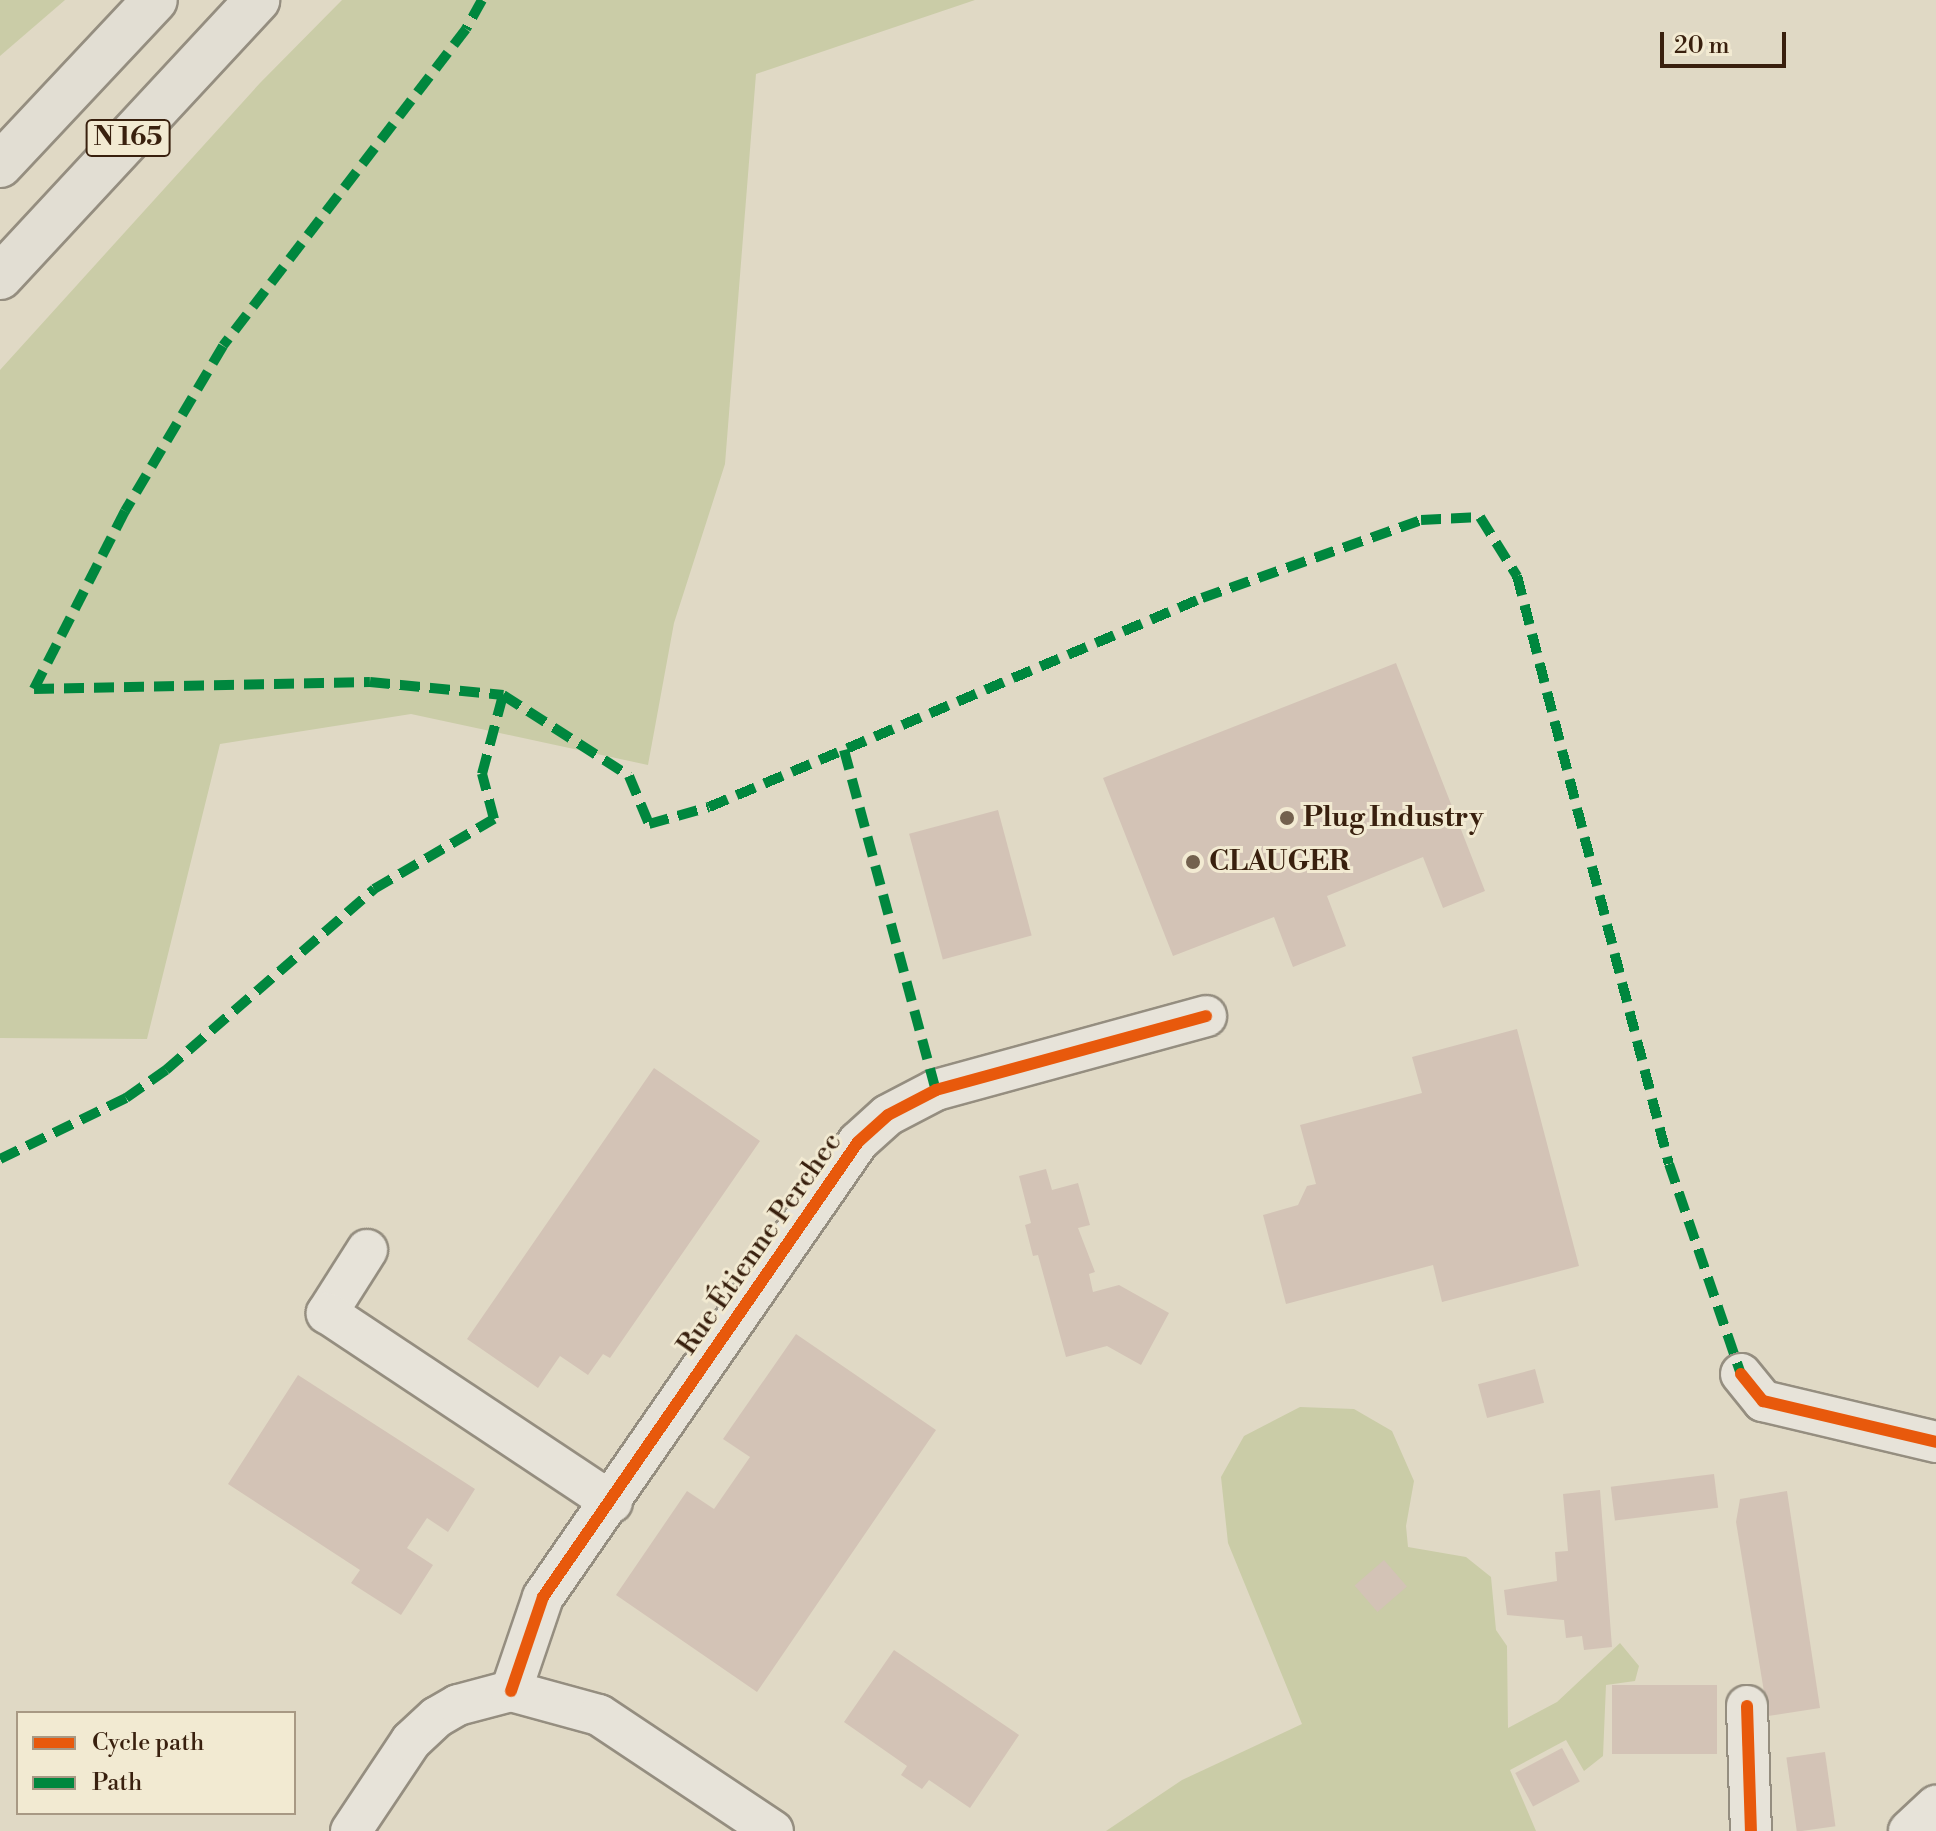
<!DOCTYPE html>
<meta charset="utf-8">
<style>
body{margin:0}
#map{position:relative;width:1936px;height:1831px;overflow:hidden;background:#e0d9c5;font-family:"Libre Bodoni",serif}
div>[style]{position:absolute}
.green>*{inset:0;background:#cacca7}
.building>*{inset:0;background:#d3c3b6;transform-origin:0 0}
.roads{filter:drop-shadow(2px 0 #958e80) drop-shadow(-2px 0 #958e80) drop-shadow(0 2px #958e80) drop-shadow(0 -2px #958e80)}
.minor>*{height:40px;margin:-20px;padding:0 20px;transform-origin:20px;border-radius:20px;background:#e7e3d9}
.highway>*{height:44px;margin:-22px;padding:0 22px;transform-origin:22px;border-radius:22px;background:#e2ded3}
.quiet>*{height:10px;margin-top:-5px;transform-origin:0;background:repeating-linear-gradient(90deg,#00873e 0 20px,transparent 0 30px)}
.cycleway>*{height:12px;margin:-6px;padding:0 6px;transform-origin:6px;border-radius:6px;background:#e8590c}
.dots>*{width:22px;height:22px;translate:-50% -50%;box-sizing:border-box;border:4px solid #f2ead2;border-radius:50%}
span{translate:-50% -50%;white-space:nowrap;text-align:center;line-height:1.15;-webkit-text-stroke:6px #f2ead2;paint-order:stroke}
.shield-label span{padding:2px 6px;background:#f2ead2;border:2px solid;border-radius:6px;-webkit-text-stroke-width:0}
.shield-label{font-size:26px;color:#39200e;font-weight:700}
.poi-label{font-size:28px;color:#39200e;font-weight:700}
.left{translate:0 -50%;text-align:left}
.street-label{font-size:28px;color:#39200e}
.legend{position:absolute;left:16px;top:1711px;width:280px;height:104px;box-sizing:border-box;background:#f2ead2;border:2px solid #a89984;margin:0;padding:10px 14px;list-style:none;font-size:24px;color:#39200e}
.legend li{display:flex;align-items:center;gap:16px;height:40px}
.legend b{width:40px;border:2px solid #a89984}
.scale{position:absolute;left:1660px;top:32px;width:126px;height:36px;box-sizing:border-box;border:4px solid #39200e;border-top:0;padding-left:10px;font-size:24px;line-height:28px;white-space:nowrap;color:#39200e;-webkit-text-stroke:6px #f2ead2;paint-order:stroke}
</style>
<div id="map">
<div class="green">
<i style="clip-path:polygon(0 0,65px 0,0 56px)"></i>
<i style="clip-path:polygon(342px 0,975px 0,756px 74px,725px 464px,674px 623px,648px 765px,411px 714px,220px 744px,147px 1039px,0 1038px,0 370px,260px 83px)"></i>
<i style="clip-path:polygon(1300px 1407px,1354px 1409px,1392px 1431px,1414px 1481px,1406px 1526px,1408px 1547px,1466px 1557px,1491px 1577px,1496px 1630px,1507px 1646px,1508px 1728px,1557px 1702px,1620px 1643px,1639px 1666px,1635px 1681px,1606px 1685px,1603px 1756px,1584px 1771px,1566px 1740px,1510px 1770px,1536px 1831px,1106px 1831px,1182px 1780px,1302px 1724px,1228px 1543px,1221px 1477px,1244px 1436px)"></i>
</div>
<div class="building">
<i style="clip-path:polygon(1396px 663px,1485px 891px,1443px 908px,1423px 857px,1327px 896px,1346px 946px,1293px 967px,1274px 917px,1173px 956px,1103px 778px)"></i>
<i style="left:998px;top:810px;width:130px;height:92px;rotate:75deg"></i>
<i style="clip-path:polygon(1517px 1029px,1579px 1266px,1442px 1302px,1433px 1265px,1286px 1304px,1263px 1215px,1298px 1205px,1307px 1186px,1316px 1184px,1300px 1125px,1422px 1093px,1412px 1057px)"></i>
<i style="clip-path:polygon(654px 1068px,760px 1141px,610px 1358px,603px 1354px,588px 1375px,560px 1356px,538px 1388px,467px 1339px)"></i>
<i style="clip-path:polygon(1046px 1169px,1052px 1190px,1078px 1183px,1090px 1225px,1078px 1228px,1095px 1272px,1089px 1274px,1093px 1292px,1119px 1285px,1169px 1313px,1141px 1365px,1107px 1346px,1066px 1357px,1038px 1255px,1033px 1256px,1025px 1225px,1031px 1223px,1019px 1176px)"></i>
<i style="clip-path:polygon(796px 1334px,936px 1430px,757px 1692px,616px 1595px,687px 1491px,714px 1509px,750px 1457px,723px 1439px)"></i>
<i style="left:1535px;top:1369px;width:35px;height:59px;rotate:75deg"></i>
<i style="clip-path:polygon(298px 1375px,475px 1489px,448px 1532px,427px 1518px,407px 1548px,433px 1565px,401px 1615px,351px 1583px,360px 1570px,228px 1484px)"></i>
<i style="left:1714px;top:1474px;width:34px;height:104px;rotate:83deg"></i>
<i style="clip-path:polygon(1600px 1490px,1612px 1647px,1584px 1650px,1582px 1636px,1566px 1638px,1564px 1620px,1507px 1615px,1504px 1590px,1557px 1581px,1555px 1552px,1568px 1551px,1563px 1494px)"></i>
<i style="clip-path:polygon(1787px 1491px,1820px 1708px,1768px 1716px,1736px 1522px,1740px 1499px)"></i>
<i style="left:1384px;top:1560px;width:35px;height:39px;rotate:49deg"></i>
<i style="clip-path:polygon(894px 1650px,1019px 1735px,970px 1808px,929px 1780px,922px 1789px,901px 1775px,907px 1766px,844px 1722px)"></i>
<i style="left:1717px;top:1685px;width:69px;height:105px;rotate:90deg"></i>
<i style="left:1562px;top:1748px;width:38px;height:53px;rotate:62deg"></i>
<i style="left:1825px;top:1752px;width:75px;height:39px;rotate:82deg"></i>
</div>
<div class="roads">
<div class="minor">
<i style="left:367px;top:1250px;width:75px;rotate:122.4deg"></i>
<i style="left:327px;top:1313px;width:342px;rotate:33.6deg"></i>
<i style="left:1741px;top:1374px;width:35px;rotate:51deg"></i>
<i style="left:1763px;top:1401px;width:178px;rotate:13.3deg"></i>
<i style="left:511px;top:1691px;width:99px;rotate:-71.2deg"></i>
<i style="left:543px;top:1597px;width:553px;rotate:-55.3deg"></i>
<i style="left:858px;top:1142px;width:40px;rotate:-42deg"></i>
<i style="left:888px;top:1115px;width:54px;rotate:-27.5deg"></i>
<i style="left:936px;top:1090px;width:280px;rotate:-15.3deg"></i>
<i style="left:1747px;top:1706px;width:125px;rotate:88.2deg"></i>
<i style="left:351px;top:1831px;width:108px;rotate:-56.3deg"></i>
<i style="left:411px;top:1741px;width:35px;rotate:-43deg"></i>
<i style="left:437px;top:1717px;width:24px;rotate:-30deg"></i>
<i style="left:458px;top:1705px;width:55px;rotate:-14.8deg"></i>
<i style="left:511px;top:1691px;width:91px;rotate:15.3deg"></i>
<i style="left:599px;top:1715px;width:209px;rotate:33.7deg"></i>
<i style="left:1909px;top:1831px;width:37px;rotate:-43deg"></i>
</div>
<div class="highway">
<i style="left:0;top:165px;width:226px;rotate:-46.8deg"></i>
<i style="left:0;top:277px;width:378px;rotate:-47.1deg"></i>
</div>
</div>
<div class="quiet">
<i style="left:482px;top:0;width:33px;rotate:119deg"></i>
<i style="left:466px;top:29px;width:399px;rotate:127.5deg"></i>
<i style="left:223px;top:346px;width:192px;rotate:120.7deg"></i>
<i style="left:125px;top:511px;width:200px;rotate:117.1deg"></i>
<i style="left:34px;top:689px;width:336px;rotate:-1.2deg"></i>
<i style="left:370px;top:682px;width:134px;rotate:5.6deg"></i>
<i style="left:503px;top:695px;width:150px;rotate:32.7deg"></i>
<i style="left:629px;top:776px;width:52px;rotate:67.4deg"></i>
<i style="left:649px;top:824px;width:62px;rotate:-15.8deg"></i>
<i style="left:709px;top:807px;width:535px;rotate:-22.97deg"></i>
<i style="left:1202px;top:598px;width:232px;rotate:-19.6deg"></i>
<i style="left:1421px;top:520px;width:59px;rotate:-2.9deg"></i>
<i style="left:1480px;top:517px;width:70px;rotate:57.9deg"></i>
<i style="left:1517px;top:576px;width:607px;rotate:75.51deg"></i>
<i style="left:1669px;top:1164px;width:222px;rotate:71.1deg"></i>
<i style="left:844px;top:750px;width:352px;rotate:74.9deg"></i>
<i style="left:0;top:1159px;width:140px;rotate:-25.8deg"></i>
<i style="left:126px;top:1098px;width:49px;rotate:-35deg"></i>
<i style="left:166px;top:1070px;width:276px;rotate:-41deg"></i>
<i style="left:374px;top:889px;width:139px;rotate:-30.3deg"></i>
<i style="left:494px;top:819px;width:47px;rotate:-104.9deg"></i>
<i style="left:482px;top:774px;width:82px;rotate:-75.1deg"></i>
</div>
<div class="cycleway">
<i style="left:1741px;top:1374px;width:35px;rotate:51deg"></i>
<i style="left:1763px;top:1401px;width:178px;rotate:13.3deg"></i>
<i style="left:511px;top:1691px;width:99px;rotate:-71.2deg"></i>
<i style="left:543px;top:1597px;width:553px;rotate:-55.3deg"></i>
<i style="left:858px;top:1142px;width:40px;rotate:-42deg"></i>
<i style="left:888px;top:1115px;width:54px;rotate:-27.5deg"></i>
<i style="left:936px;top:1090px;width:280px;rotate:-15.3deg"></i>
<i style="left:1747px;top:1706px;width:125px;rotate:88.2deg"></i>
</div>
<div class="dots">
<i style="left:1287px;top:818px;background:#73614e"></i>
<i style="left:1193px;top:862px;background:#73614e"></i>
</div>
<div class="shield-label">
<span style="left:128px;top:138px">N 165</span>
</div>
<div class="poi-label">
<span class="left" style="left:1303px;top:818px">Plug Industry</span>
<span class="left" style="left:1209px;top:862px">CLAUGER</span>
</div>
<div class="street-label">
<span style="left:760px;top:1244px;rotate:-55deg">Rue Étienne Perchec</span>
</div>
<ul class="legend">
<li><b style="height:10px;background:#e8590c"></b>Cycle path</li>
<li><b style="height:10px;background:#00873e"></b>Path</li>
</ul>
<div class="scale">20 m</div>
</div>
